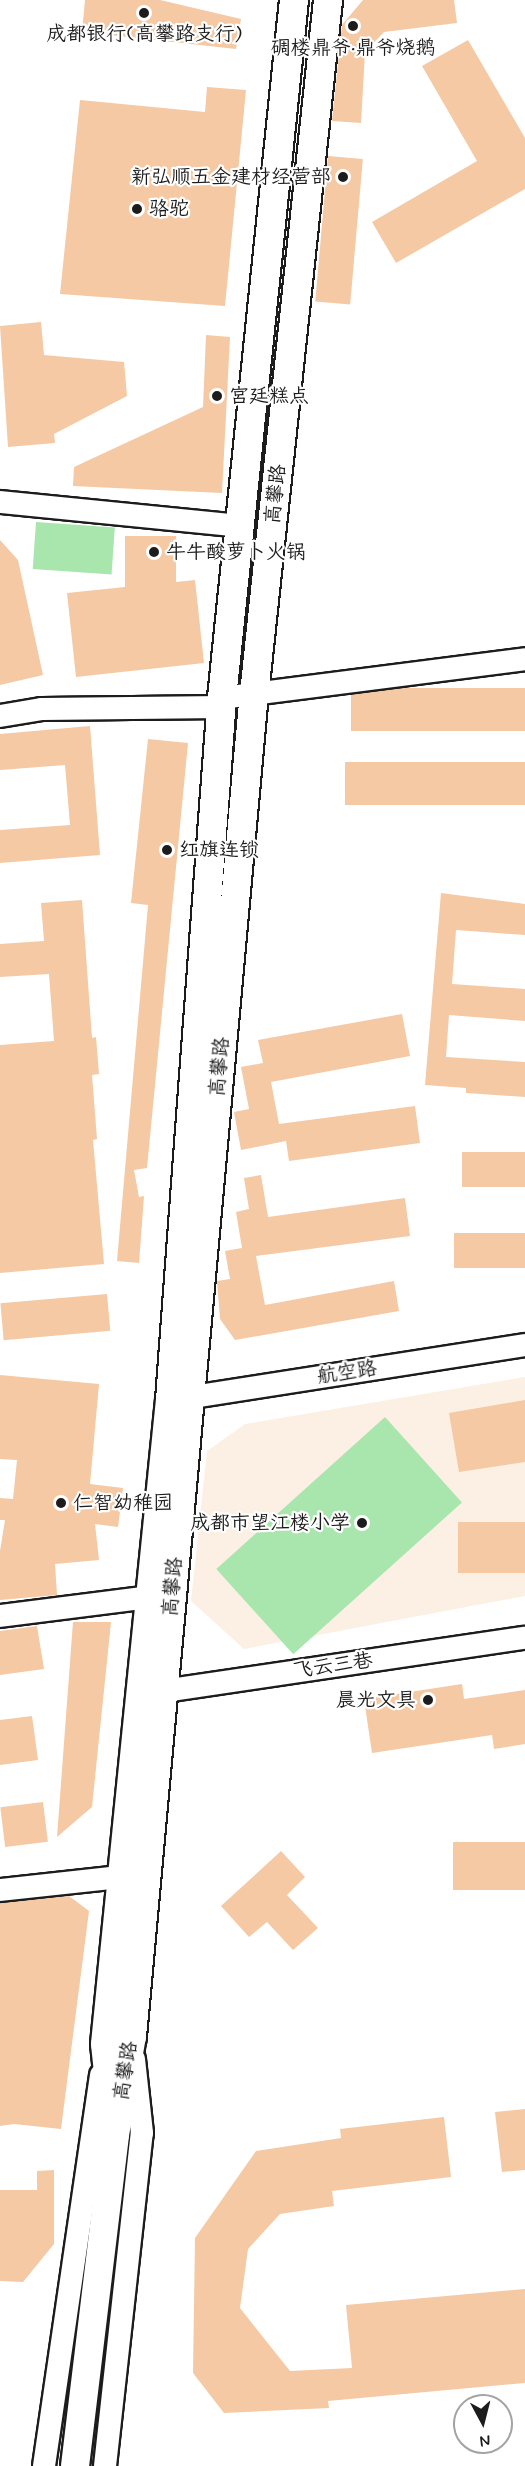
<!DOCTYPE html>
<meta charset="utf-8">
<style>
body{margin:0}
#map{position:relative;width:525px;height:2466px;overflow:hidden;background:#fff;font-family:Mynerve,"LXGW WenKai TC",sans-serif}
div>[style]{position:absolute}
.built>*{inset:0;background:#fcefe3}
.green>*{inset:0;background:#a8e6ad;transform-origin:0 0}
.building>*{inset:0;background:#f4c9a3;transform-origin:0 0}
.roads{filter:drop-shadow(2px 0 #1c1c1c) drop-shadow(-2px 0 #1c1c1c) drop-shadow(0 2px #1c1c1c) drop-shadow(0 -2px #1c1c1c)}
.minor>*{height:22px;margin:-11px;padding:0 11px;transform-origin:11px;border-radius:11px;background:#fff}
.major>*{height:28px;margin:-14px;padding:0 14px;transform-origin:14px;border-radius:14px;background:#fff}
.dots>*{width:16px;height:16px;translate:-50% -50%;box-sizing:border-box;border:3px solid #fff;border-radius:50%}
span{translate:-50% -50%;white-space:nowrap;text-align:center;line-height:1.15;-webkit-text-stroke:4.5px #fff;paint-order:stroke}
.poi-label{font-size:20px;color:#1c1c1c}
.right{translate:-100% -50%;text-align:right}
.left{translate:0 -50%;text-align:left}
.street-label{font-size:20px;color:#1c1c1c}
.north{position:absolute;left:453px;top:2394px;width:60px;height:60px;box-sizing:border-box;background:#fff;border:2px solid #a4a4a4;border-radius:50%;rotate:173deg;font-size:16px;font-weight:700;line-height:24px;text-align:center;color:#1c1c1c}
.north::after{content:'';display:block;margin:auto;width:21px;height:27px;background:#1c1c1c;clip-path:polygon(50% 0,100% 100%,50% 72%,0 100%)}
</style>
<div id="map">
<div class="built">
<i style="clip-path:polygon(525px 1377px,525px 1596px,244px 1649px,191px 1601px,207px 1451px,245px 1424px)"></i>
</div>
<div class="green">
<i style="left:36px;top:522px;width:79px;height:47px;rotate:4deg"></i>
<i style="left:385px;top:1417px;width:115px;height:227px;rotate:48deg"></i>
</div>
<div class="building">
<i style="clip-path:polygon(85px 0,160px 0,241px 19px,236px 49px,82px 32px)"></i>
<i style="clip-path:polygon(363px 0,454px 0,457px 23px,384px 32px,365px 52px,361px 123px,332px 121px,342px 25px)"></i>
<i style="clip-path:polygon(468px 40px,525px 138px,525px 189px,396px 263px,372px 222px,477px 161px,422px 66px)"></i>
<i style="clip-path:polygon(207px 87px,246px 90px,225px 306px,60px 294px,80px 100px,205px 112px)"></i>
<i style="left:328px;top:156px;width:35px;height:146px;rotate:5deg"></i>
<i style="clip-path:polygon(41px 322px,44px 355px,124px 362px,127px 396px,54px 434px,55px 443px,8px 447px,0 326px)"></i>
<i style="clip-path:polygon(206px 335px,230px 337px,222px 493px,73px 486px,74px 467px,203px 407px)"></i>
<i style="clip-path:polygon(125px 536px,176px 536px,176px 582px,195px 580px,204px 663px,76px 677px,67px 593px,125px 587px)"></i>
<i style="clip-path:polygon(0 540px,18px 560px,43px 675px,0 685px)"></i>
<i style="left:525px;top:688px;width:43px;height:174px;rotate:90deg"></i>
<i style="clip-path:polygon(90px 726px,100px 855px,0 863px,0 830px,70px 825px,65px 765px,0 770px,0 734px)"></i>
<i style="clip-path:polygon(148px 739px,188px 743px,147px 1168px,134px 1170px,139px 1197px,144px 1196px,139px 1263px,117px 1261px,148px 905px,131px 903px)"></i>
<i style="left:525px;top:762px;width:43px;height:180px;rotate:90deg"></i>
<i style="clip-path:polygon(441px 893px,525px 904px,525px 935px,456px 930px,452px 984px,525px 989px,525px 1021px,449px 1015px,446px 1057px,525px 1062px,525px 1097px,466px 1093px,466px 1088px,425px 1085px)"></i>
<i style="clip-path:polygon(82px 900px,92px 1038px,96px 1037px,99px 1074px,92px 1075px,97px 1139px,93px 1140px,104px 1264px,0 1273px,0 1045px,54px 1041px,49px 974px,0 977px,0 944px,44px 941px,41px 903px)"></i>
<i style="clip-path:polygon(402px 1014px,410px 1056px,271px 1082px,279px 1124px,415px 1106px,420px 1143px,289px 1161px,286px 1141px,241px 1150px,234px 1112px,249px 1109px,241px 1067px,263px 1063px,258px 1040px)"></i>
<i style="left:525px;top:1152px;width:35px;height:63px;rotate:90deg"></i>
<i style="clip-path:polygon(261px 1175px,268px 1217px,405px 1198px,410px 1236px,256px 1256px,265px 1305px,394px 1281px,399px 1311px,235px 1340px,220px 1319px,217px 1281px,230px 1279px,225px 1251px,242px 1248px,236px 1212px,249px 1209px,244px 1178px)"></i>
<i style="left:525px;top:1233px;width:35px;height:71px;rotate:90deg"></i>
<i style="left:107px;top:1294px;width:37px;height:107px;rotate:85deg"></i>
<i style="clip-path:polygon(0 1375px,99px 1384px,90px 1484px,123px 1488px,118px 1527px,95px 1524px,99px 1560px,55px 1564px,57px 1595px,0 1600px,0 1551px,5px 1520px,0 1520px,0 1498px,13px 1499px,17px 1460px,0 1459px)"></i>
<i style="clip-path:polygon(525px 1400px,525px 1462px,459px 1472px,449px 1413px)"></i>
<i style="left:525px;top:1522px;width:51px;height:67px;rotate:90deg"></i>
<i style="clip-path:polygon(73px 1622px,111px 1622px,92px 1807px,57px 1837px)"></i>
<i style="clip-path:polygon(37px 1626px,44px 1669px,0 1675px,0 1631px)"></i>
<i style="clip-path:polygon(462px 1684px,464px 1699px,525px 1690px,525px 1744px,494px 1749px,492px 1735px,372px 1753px,364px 1699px)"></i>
<i style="clip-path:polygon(32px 1716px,38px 1760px,0 1765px,0 1720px)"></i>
<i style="left:43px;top:1802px;width:40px;height:43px;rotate:83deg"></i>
<i style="left:525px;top:1842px;width:48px;height:72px;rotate:90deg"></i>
<i style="clip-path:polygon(281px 1851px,305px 1877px,287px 1895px,318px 1928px,293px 1950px,267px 1922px,249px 1937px,221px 1906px)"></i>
<i style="clip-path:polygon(69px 1896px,89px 1911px,61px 2129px,14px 2124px,0 2126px,0 1903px)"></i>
<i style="clip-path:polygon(525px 2109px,525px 2170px,502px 2172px,495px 2112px)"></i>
<i style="clip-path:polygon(444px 2117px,451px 2177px,332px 2191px,334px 2206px,280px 2214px,248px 2249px,240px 2308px,290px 2371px,352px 2368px,346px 2305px,525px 2289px,525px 2383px,328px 2401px,329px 2408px,224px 2413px,193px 2373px,195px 2238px,256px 2151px,341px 2138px,340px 2129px)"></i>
<i style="clip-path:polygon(54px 2170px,54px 2244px,23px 2282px,0 2281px,0 2190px,37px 2190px,37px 2171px)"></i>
</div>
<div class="roads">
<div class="minor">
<i style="left:0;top:502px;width:240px;rotate:5.7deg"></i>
<i style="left:222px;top:698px;width:305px;rotate:-7.3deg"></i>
<i style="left:0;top:716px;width:43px;rotate:-9.5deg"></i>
<i style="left:42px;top:709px;width:180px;rotate:-0.6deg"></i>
<i style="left:174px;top:1400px;width:355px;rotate:-8.9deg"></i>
<i style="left:0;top:1616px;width:151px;rotate:-7.2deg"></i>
<i style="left:150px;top:1690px;width:14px;rotate:4deg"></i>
<i style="left:164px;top:1691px;width:365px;rotate:-8.4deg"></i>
<i style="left:0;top:1890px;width:121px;rotate:-6.2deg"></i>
<i style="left:44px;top:2466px;width:395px;rotate:-81.7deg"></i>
<i style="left:105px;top:2466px;width:335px;rotate:-83.7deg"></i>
<i style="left:142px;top:2133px;width:74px;rotate:-96.2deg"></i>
</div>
<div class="major">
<i style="left:111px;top:2101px;width:57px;rotate:-96deg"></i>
<i style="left:105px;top:2044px;width:647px;rotate:-84.24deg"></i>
<i style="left:170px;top:1400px;width:704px;rotate:-85.76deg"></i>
<i style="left:222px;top:698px;width:702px;rotate:-84.11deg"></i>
<i style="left:75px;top:2466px;width:333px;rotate:-83.1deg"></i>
<i style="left:115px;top:2135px;width:100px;rotate:-80.3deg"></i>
<i style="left:132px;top:2036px;width:1348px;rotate:-84.81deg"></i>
<i style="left:254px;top:694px;width:698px;rotate:-83.91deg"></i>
</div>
</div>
<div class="dots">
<i style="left:144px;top:13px;background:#1c1c1c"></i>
<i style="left:353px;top:26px;background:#1c1c1c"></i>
<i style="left:343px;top:177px;background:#1c1c1c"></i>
<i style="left:137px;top:209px;background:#1c1c1c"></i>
<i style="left:217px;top:396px;background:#1c1c1c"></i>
<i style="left:154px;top:552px;background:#1c1c1c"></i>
<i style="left:167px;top:850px;background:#1c1c1c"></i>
<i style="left:61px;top:1503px;background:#1c1c1c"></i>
<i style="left:362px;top:1523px;background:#1c1c1c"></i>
<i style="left:428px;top:1700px;background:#1c1c1c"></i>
</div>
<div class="poi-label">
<span style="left:144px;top:34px">成都银行(高攀路支行)</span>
<span style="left:353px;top:48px">碉楼鼎爷·鼎爷烧鹅</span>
<span class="right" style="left:331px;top:177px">新弘顺五金建材经营部</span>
<span class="left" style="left:149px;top:209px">骆驼</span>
<span class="left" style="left:229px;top:396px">宫廷糕点</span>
<span class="left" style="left:166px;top:552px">牛牛酸萝卜火锅</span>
<span class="left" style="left:179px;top:850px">红旗连锁</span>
<span class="left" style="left:73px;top:1503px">仁智幼稚园</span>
<span class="right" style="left:350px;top:1523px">成都市望江楼小学</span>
<span class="right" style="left:416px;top:1700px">晨光文具</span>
</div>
<div class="street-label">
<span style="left:276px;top:494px;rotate:-84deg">高攀路</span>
<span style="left:220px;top:1067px;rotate:-85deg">高攀路</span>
<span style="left:347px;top:1373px;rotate:-9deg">航空路</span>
<span style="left:173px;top:1587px;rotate:-85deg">高攀路</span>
<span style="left:333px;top:1666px;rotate:-8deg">飞云三巷</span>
<span style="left:126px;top:2071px;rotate:-81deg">高攀路</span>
</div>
<div class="north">N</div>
</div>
